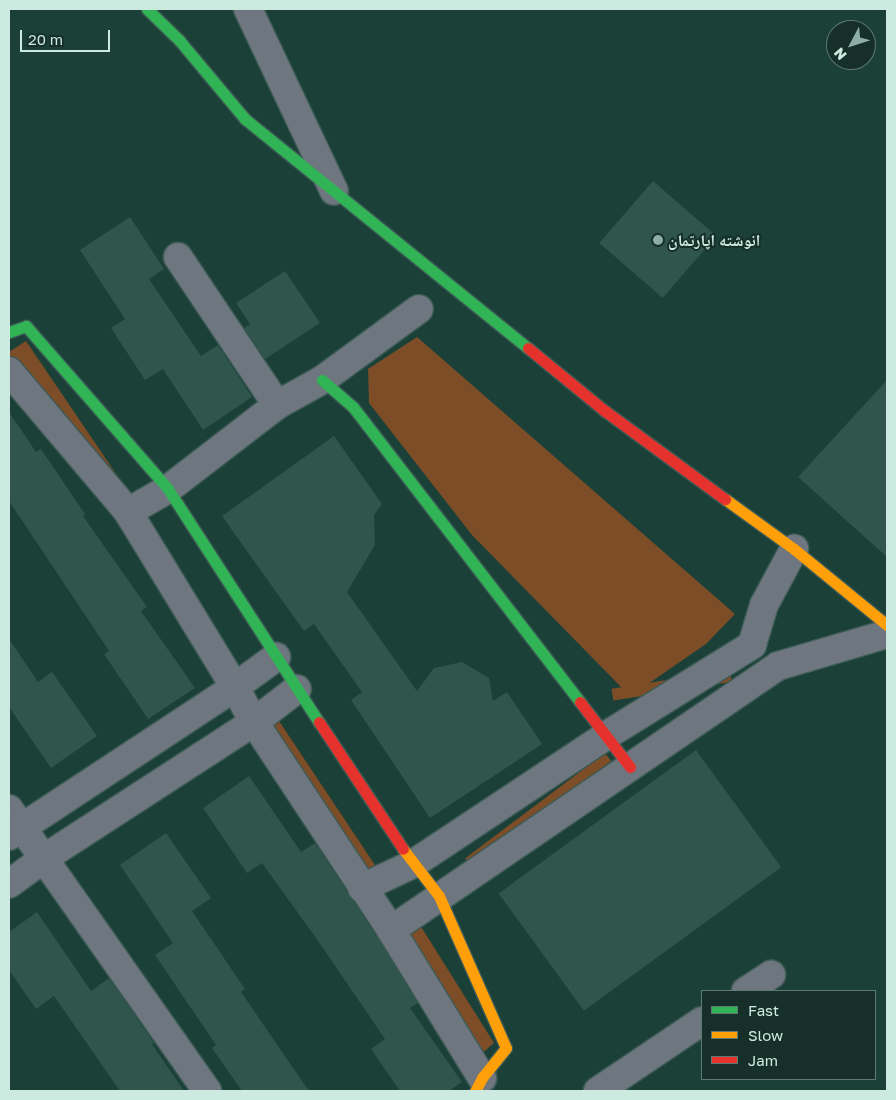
<!DOCTYPE html>
<meta charset="utf-8">
<style>
body{margin:0}
#map{position:relative;width:896px;height:1100px;overflow:hidden;background:#1a4038;font-family:"Golos Text","Noto Naskh Arabic",sans-serif}
div>[style]{position:absolute}
.green>*{inset:0;background:#7d4d28;transform-origin:0 0}
.building>*{inset:0;background:#2f554c;transform-origin:0 0}
.roads{filter:drop-shadow(1px 0 #3d5b55) drop-shadow(-1px 0 #3d5b55) drop-shadow(0 1px #3d5b55) drop-shadow(0 -1px #3d5b55)}
.street>*{height:28px;margin:-14px;padding:0 14px;transform-origin:14px;border-radius:14px;background:#6e767f}
.fast>*{height:11px;margin:-5.5px;padding:0 5.5px;transform-origin:5.5px;border-radius:5.5px;background:#30b455}
.slow>*{height:11px;margin:-5.5px;padding:0 5.5px;transform-origin:5.5px;border-radius:5.5px;background:#ff9f0a}
.jam>*{height:11px;margin:-5.5px;padding:0 5.5px;transform-origin:5.5px;border-radius:5.5px;background:#e5322d}
.dots>*{width:14px;height:14px;translate:-50% -50%;box-sizing:border-box;border:2px solid #163029;border-radius:50%}
span{translate:-50% -50%;white-space:nowrap;text-align:center;line-height:1.15;-webkit-text-stroke:4px #163029;paint-order:stroke}
.poi-label{font-size:16px;color:#cceae0;font-weight:700}
.left{translate:0 -50%;text-align:left}
.frame{position:absolute;inset:0;border:10px solid #cceae0;pointer-events:none}
.legend{position:absolute;left:701px;top:990px;width:175px;height:90px;box-sizing:border-box;background:#163029;border:1px solid #5f7a72;margin:0;padding:6px 9px;list-style:none;font-size:15px;color:#cceae0}
.legend li{display:flex;align-items:center;gap:10px;height:25px}
.legend b{width:25px;border:1px solid #5f7a72}
.north{position:absolute;left:826px;top:20px;width:50px;height:50px;box-sizing:border-box;background:#163029;border:1px solid #5f7a72;border-radius:50%;rotate:230deg;font-size:14px;font-weight:700;line-height:20px;text-align:center;color:#cceae0}
.north::after{content:'';display:block;margin:auto;width:18px;height:22px;background:#8eaea5;clip-path:polygon(50% 0,100% 100%,50% 72%,0 100%)}
.scale{position:absolute;left:20px;top:30px;width:90px;height:22px;box-sizing:border-box;border:2px solid #cceae0;border-top:0;padding-left:6px;font-size:15px;line-height:18px;white-space:nowrap;color:#cceae0;-webkit-text-stroke:4px #163029;paint-order:stroke}
</style>
<div id="map">
<div class="green">
<i style="clip-path:polygon(417px 337px,735px 614px,706px 644px,645px 686px,625px 691px,472px 535px,369px 403px,368px 369px)"></i>
<i style="clip-path:polygon(26px 341px,125px 487px,9px 364px,9px 352px)"></i>
<i style="left:730px;top:670px;width:12px;height:120px;rotate:81deg"></i>
<i style="clip-path:polygon(277px 718px,375px 865px,362px 874px,254px 733px)"></i>
<i style="left:605px;top:753px;width:10px;height:175px;rotate:53deg"></i>
<i style="clip-path:polygon(420px 925px,494px 1043px,480px 1055px,404px 938px)"></i>
</div>
<div class="building">
<i style="left:653px;top:181px;width:84px;height:82px;rotate:41deg"></i>
<i style="clip-path:polygon(130px 217px,164px 269px,149px 279px,201px 356px,218px 345px,252px 397px,203px 430px,163px 369px,145px 380px,111px 328px,125px 319px,80px 250px)"></i>
<i style="clip-path:polygon(285px 271px,320px 323px,265px 359px,244px 328px,250px 324px,236px 303px)"></i>
<i style="clip-path:polygon(887px 380px,887px 557px,798px 477px)"></i>
<i style="clip-path:polygon(9px 412px,36px 452px,41px 449px,85px 514px,83px 516px,147px 607px,141px 611px,195px 688px,148px 719px,104px 654px,109px 651px,9px 501px)"></i>
<i style="clip-path:polygon(334px 436px,382px 504px,374px 515px,375px 545px,347px 592px,417px 691px,434px 668px,462px 662px,489px 678px,493px 701px,507px 692px,542px 744px,430px 818px,351px 700px,362px 692px,314px 624px,304px 631px,222px 516px)"></i>
<i style="clip-path:polygon(9px 639px,38px 682px,52px 672px,97px 736px,51px 768px,9px 707px)"></i>
<i style="left:696px;top:750px;width:145px;height:244px;rotate:54deg"></i>
<i style="clip-path:polygon(249px 776px,301px 852px,315px 843px,378px 938px,418px 1003px,410px 1008px,462px 1082px,449px 1091px,400px 1091px,371px 1049px,385px 1039px,316px 938px,262px 863px,247px 873px,203px 808px)"></i>
<i style="clip-path:polygon(166px 833px,211px 898px,192px 911px,245px 989px,241px 992px,309px 1091px,242px 1091px,212px 1048px,216px 1045px,155px 955px,173px 943px,120px 865px)"></i>
<i style="clip-path:polygon(37px 912px,91px 991px,109px 978px,154px 1043px,152px 1044px,184px 1091px,120px 1091px,54px 996px,36px 1009px,9px 970px,9px 932px)"></i>
</div>
<div class="roads">
<div class="street">
<i style="left:248px;top:9px;width:201px;rotate:64.7deg"></i>
<i style="left:178px;top:257px;width:178px;rotate:56.2deg"></i>
<i style="left:9px;top:371px;width:185px;rotate:49.8deg"></i>
<i style="left:128px;top:512px;width:205px;rotate:58.6deg"></i>
<i style="left:235px;top:687px;width:40px;rotate:62deg"></i>
<i style="left:254px;top:722px;width:249px;rotate:56.6deg"></i>
<i style="left:391px;top:930px;width:174px;rotate:58.4deg"></i>
<i style="left:128px;top:512px;width:46px;rotate:-29.9deg"></i>
<i style="left:168px;top:489px;width:138px;rotate:-37.6deg"></i>
<i style="left:277px;top:405px;width:51px;rotate:-29.1deg"></i>
<i style="left:322px;top:380px;width:120px;rotate:-36.2deg"></i>
<i style="left:9px;top:809px;width:345px;rotate:54.9deg"></i>
<i style="left:9px;top:836px;width:271px;rotate:-33.4deg"></i>
<i style="left:235px;top:687px;width:51px;rotate:-36.2deg"></i>
<i style="left:9px;top:884px;width:42px;rotate:-36.3deg"></i>
<i style="left:43px;top:859px;width:252px;rotate:-33deg"></i>
<i style="left:254px;top:722px;width:54px;rotate:-37.5deg"></i>
<i style="left:362px;top:888px;width:56px;rotate:-25.2deg"></i>
<i style="left:413px;top:864px;width:233px;rotate:-33.6deg"></i>
<i style="left:607px;top:735px;width:171px;rotate:-31.8deg"></i>
<i style="left:752px;top:645px;width:42px;rotate:-73.3deg"></i>
<i style="left:764px;top:605px;width:64px;rotate:-61.8deg"></i>
<i style="left:391px;top:930px;width:468px;rotate:-34.3deg"></i>
<i style="left:778px;top:666px;width:114px;rotate:-16.4deg"></i>
<i style="left:746px;top:991px;width:30px;rotate:-33deg"></i>
<i style="left:598px;top:1091px;width:125px;rotate:-33.9deg"></i>
</div>
<div class="fast">
<i style="left:147px;top:9px;width:45px;rotate:44.1deg"></i>
<i style="left:179px;top:40px;width:103px;rotate:50.1deg"></i>
<i style="left:245px;top:119px;width:364px;rotate:39deg"></i>
<i style="left:9px;top:332px;width:18px;rotate:-19deg"></i>
<i style="left:26px;top:326px;width:216px;rotate:48.9deg"></i>
<i style="left:168px;top:489px;width:278px;rotate:57.1deg"></i>
<i style="left:322px;top:380px;width:41px;rotate:41.1deg"></i>
<i style="left:353px;top:407px;width:372px;rotate:52.4deg"></i>
</div>
<div class="slow">
<i style="left:725px;top:499px;width:85px;rotate:35.9deg"></i>
<i style="left:794px;top:549px;width:120px;rotate:39.3deg"></i>
<i style="left:403px;top:849px;width:59px;rotate:52.5deg"></i>
<i style="left:439px;top:896px;width:166px;rotate:66.2deg"></i>
<i style="left:506px;top:1048px;width:38px;rotate:129deg"></i>
<i style="left:482px;top:1078px;width:15px;rotate:118deg"></i>
</div>
<div class="jam">
<i style="left:528px;top:348px;width:99px;rotate:39.3deg"></i>
<i style="left:605px;top:411px;width:149px;rotate:36.3deg"></i>
<i style="left:580px;top:702px;width:82px;rotate:52.4deg"></i>
<i style="left:319px;top:722px;width:152px;rotate:56.5deg"></i>
</div>
</div>
<div class="dots">
<i style="left:658px;top:240px;background:#8eaea5"></i>
</div>
<div class="poi-label">
<span class="left" style="left:668px;top:240px">انوشته اپارتمان</span>
</div>
<div class="frame"></div>
<ul class="legend">
<li><b style="height:6px;background:#30b455"></b>Fast</li>
<li><b style="height:6px;background:#ff9f0a"></b>Slow</li>
<li><b style="height:6px;background:#e5322d"></b>Jam</li>
</ul>
<div class="north">N</div>
<div class="scale">20 m</div>
</div>
